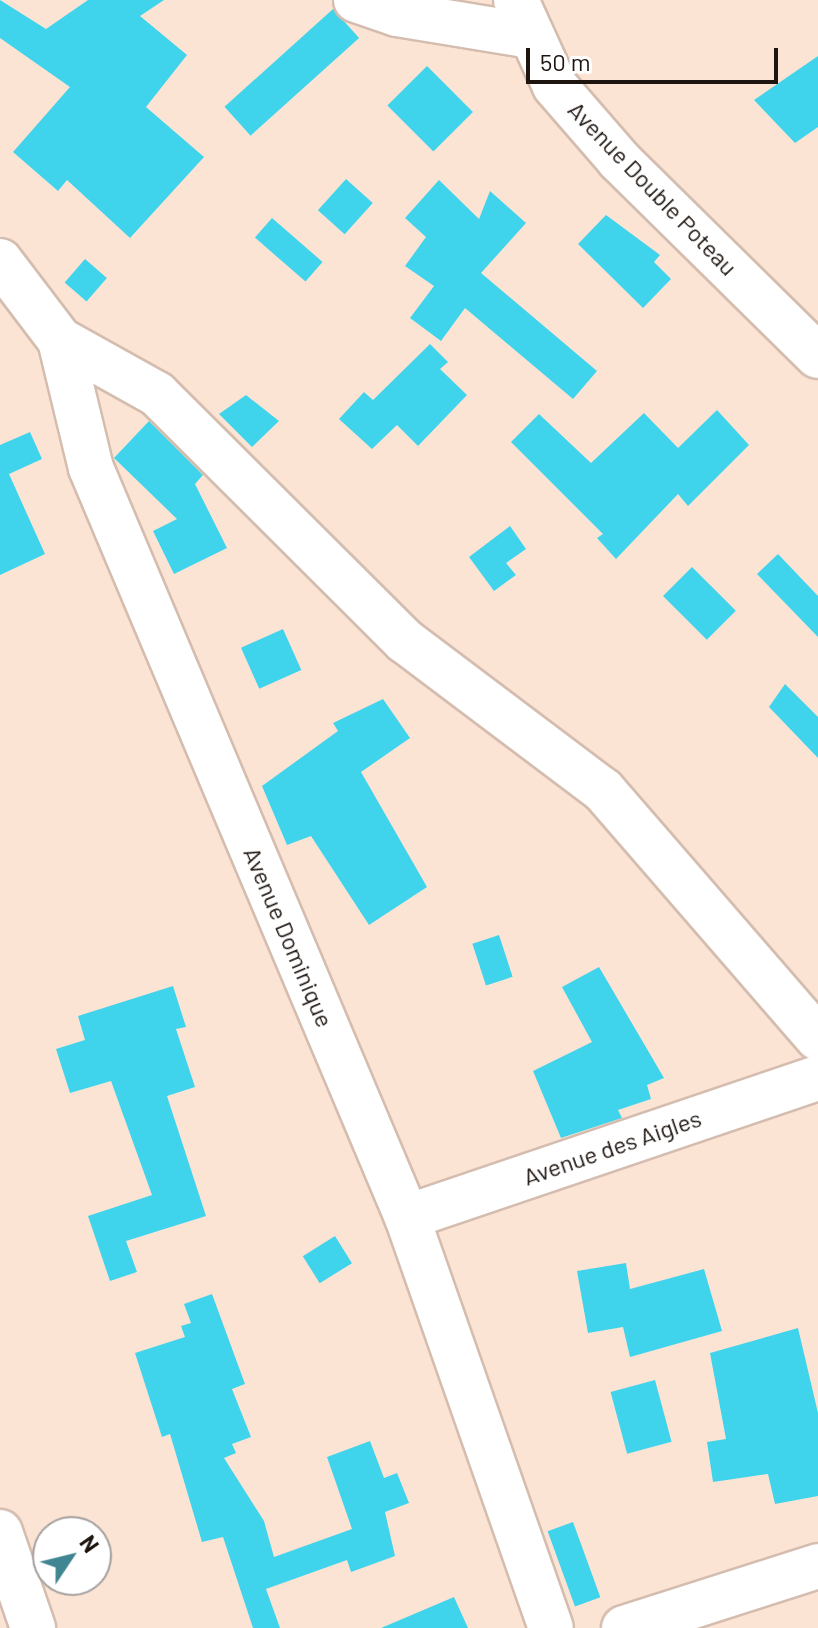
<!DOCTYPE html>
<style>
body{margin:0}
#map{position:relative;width:818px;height:1628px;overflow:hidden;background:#fce4d5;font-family:Barlow,sans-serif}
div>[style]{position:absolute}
.building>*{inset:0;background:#3fd4ec;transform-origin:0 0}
.roads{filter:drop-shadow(2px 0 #d4bdaf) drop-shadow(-2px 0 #d4bdaf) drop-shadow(0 2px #d4bdaf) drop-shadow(0 -2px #d4bdaf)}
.minor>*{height:44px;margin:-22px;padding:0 22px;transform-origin:22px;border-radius:22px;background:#fff}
span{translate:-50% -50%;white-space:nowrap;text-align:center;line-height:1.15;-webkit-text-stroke:8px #fff;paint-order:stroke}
.street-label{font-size:24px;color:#1e1510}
.north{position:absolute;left:32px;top:1516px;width:80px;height:80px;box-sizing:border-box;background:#fff;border:2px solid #a5a19f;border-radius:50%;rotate:55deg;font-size:22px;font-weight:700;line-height:32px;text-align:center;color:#1e1510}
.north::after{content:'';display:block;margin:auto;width:28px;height:36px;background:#408592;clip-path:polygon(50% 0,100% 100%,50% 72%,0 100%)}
.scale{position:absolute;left:526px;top:48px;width:252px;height:36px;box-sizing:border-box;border:4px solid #1e1510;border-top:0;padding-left:10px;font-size:24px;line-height:28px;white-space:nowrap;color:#1e1510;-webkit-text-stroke:6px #fff;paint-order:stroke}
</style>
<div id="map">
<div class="building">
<i style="clip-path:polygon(0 0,46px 29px,88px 0,164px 0,140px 16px,187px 55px,146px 107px,204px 157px,130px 238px,67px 180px,58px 191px,13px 152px,70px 87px,0 38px)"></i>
<i style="left:333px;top:9px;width:39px;height:146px;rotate:48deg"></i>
<i style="clip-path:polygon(818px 56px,818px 127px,795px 143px,754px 100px)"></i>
<i style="left:427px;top:66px;width:65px;height:56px;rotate:45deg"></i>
<i style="left:346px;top:179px;width:36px;height:42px;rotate:42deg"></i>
<i style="clip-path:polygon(439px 180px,479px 219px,490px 191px,526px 223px,481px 273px,597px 371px,573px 399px,465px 308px,441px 341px,410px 318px,434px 286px,405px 266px,426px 237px,405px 218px)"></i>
<i style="clip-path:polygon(606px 215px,660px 255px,654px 262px,671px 279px,643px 308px,578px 244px)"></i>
<i style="left:272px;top:218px;width:67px;height:26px;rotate:41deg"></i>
<i style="left:85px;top:259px;width:29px;height:31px;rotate:41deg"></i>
<i style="clip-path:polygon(430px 344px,448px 362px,440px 369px,467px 395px,418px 446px,397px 425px,372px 449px,339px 419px,364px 392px,373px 400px)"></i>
<i style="clip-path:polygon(246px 395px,279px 421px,252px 447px,219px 414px)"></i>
<i style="clip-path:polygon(717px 410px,749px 445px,688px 506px,678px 494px,616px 559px,597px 538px,603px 534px,511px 442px,539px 414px,591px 463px,644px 413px,678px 448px)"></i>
<i style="clip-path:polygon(149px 421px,203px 475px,195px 484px,227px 548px,174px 574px,153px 531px,177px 519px,114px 458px)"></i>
<i style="clip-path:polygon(30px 432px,42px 459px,9px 474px,45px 554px,0 575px,0 445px)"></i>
<i style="clip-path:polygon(510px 526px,526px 549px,506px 563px,516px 575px,494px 591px,469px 557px)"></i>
<i style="clip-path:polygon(778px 554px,818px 596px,818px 637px,757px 574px)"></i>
<i style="left:692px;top:567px;width:62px;height:41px;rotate:45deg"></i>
<i style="left:283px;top:629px;width:45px;height:46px;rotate:66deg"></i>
<i style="clip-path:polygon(785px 684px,818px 717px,818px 758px,769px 707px)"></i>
<i style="clip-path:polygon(383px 699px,410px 738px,361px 772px,427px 887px,369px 925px,311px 836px,287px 845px,262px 786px,338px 731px,333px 723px)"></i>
<i style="left:499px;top:935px;width:44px;height:28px;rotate:72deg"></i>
<i style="clip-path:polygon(599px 967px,664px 1078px,647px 1085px,651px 1099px,618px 1110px,622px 1118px,561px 1138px,533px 1071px,592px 1042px,562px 987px)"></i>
<i style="clip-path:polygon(173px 986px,186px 1027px,176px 1029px,195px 1087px,167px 1096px,206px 1216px,126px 1241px,137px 1272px,110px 1281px,88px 1216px,152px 1195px,111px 1081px,70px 1093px,56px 1049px,85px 1040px,78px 1016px)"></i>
<i style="left:335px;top:1236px;width:32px;height:38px;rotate:58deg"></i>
<i style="clip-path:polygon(626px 1263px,630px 1289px,704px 1269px,722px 1331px,630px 1357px,623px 1327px,588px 1333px,577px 1271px)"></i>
<i style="clip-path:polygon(212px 1294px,245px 1384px,232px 1389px,251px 1437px,232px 1444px,236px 1453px,224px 1458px,264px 1521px,274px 1557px,352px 1529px,327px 1457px,370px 1441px,384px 1478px,397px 1473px,409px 1503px,385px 1512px,395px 1556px,351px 1572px,347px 1560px,266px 1589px,280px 1628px,253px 1628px,223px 1537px,202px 1542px,170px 1434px,162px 1437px,135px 1353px,185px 1337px,181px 1326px,191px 1323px,184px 1304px)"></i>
<i style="clip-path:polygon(798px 1328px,818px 1413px,818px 1496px,775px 1504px,768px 1474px,713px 1482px,707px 1442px,726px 1439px,710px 1353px)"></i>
<i style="left:655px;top:1380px;width:64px;height:46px;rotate:75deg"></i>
<i style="left:573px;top:1522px;width:80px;height:27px;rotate:70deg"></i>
<i style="clip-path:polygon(454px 1597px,468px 1628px,381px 1628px)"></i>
</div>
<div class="roads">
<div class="minor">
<i style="left:356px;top:0;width:43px;rotate:18.9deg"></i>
<i style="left:397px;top:14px;width:136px;rotate:9.3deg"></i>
<i style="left:516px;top:0;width:94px;rotate:65.6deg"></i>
<i style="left:555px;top:86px;width:98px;rotate:49.1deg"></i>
<i style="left:619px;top:160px;width:279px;rotate:44.6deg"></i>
<i style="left:0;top:261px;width:99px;rotate:52.8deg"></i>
<i style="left:60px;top:340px;width:132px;rotate:76.4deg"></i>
<i style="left:91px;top:468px;width:813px;rotate:67.13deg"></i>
<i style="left:407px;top:1217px;width:435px;rotate:70.7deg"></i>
<i style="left:60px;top:340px;width:111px;rotate:29.1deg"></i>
<i style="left:157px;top:394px;width:350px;rotate:44.9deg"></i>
<i style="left:405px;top:641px;width:248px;rotate:37deg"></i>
<i style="left:603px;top:790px;width:328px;rotate:49.1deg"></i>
<i style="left:407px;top:1217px;width:434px;rotate:-18.7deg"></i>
<i style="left:0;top:1532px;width:102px;rotate:71deg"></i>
<i style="left:624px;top:1628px;width:204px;rotate:-17.7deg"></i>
</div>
</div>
<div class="street-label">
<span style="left:653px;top:188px;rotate:46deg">Avenue Double Poteau</span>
<span style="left:289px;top:937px;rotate:67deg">Avenue Dominique</span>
<span style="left:612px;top:1147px;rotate:-19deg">Avenue des Aigles</span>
</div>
<div class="north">N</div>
<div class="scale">50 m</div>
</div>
